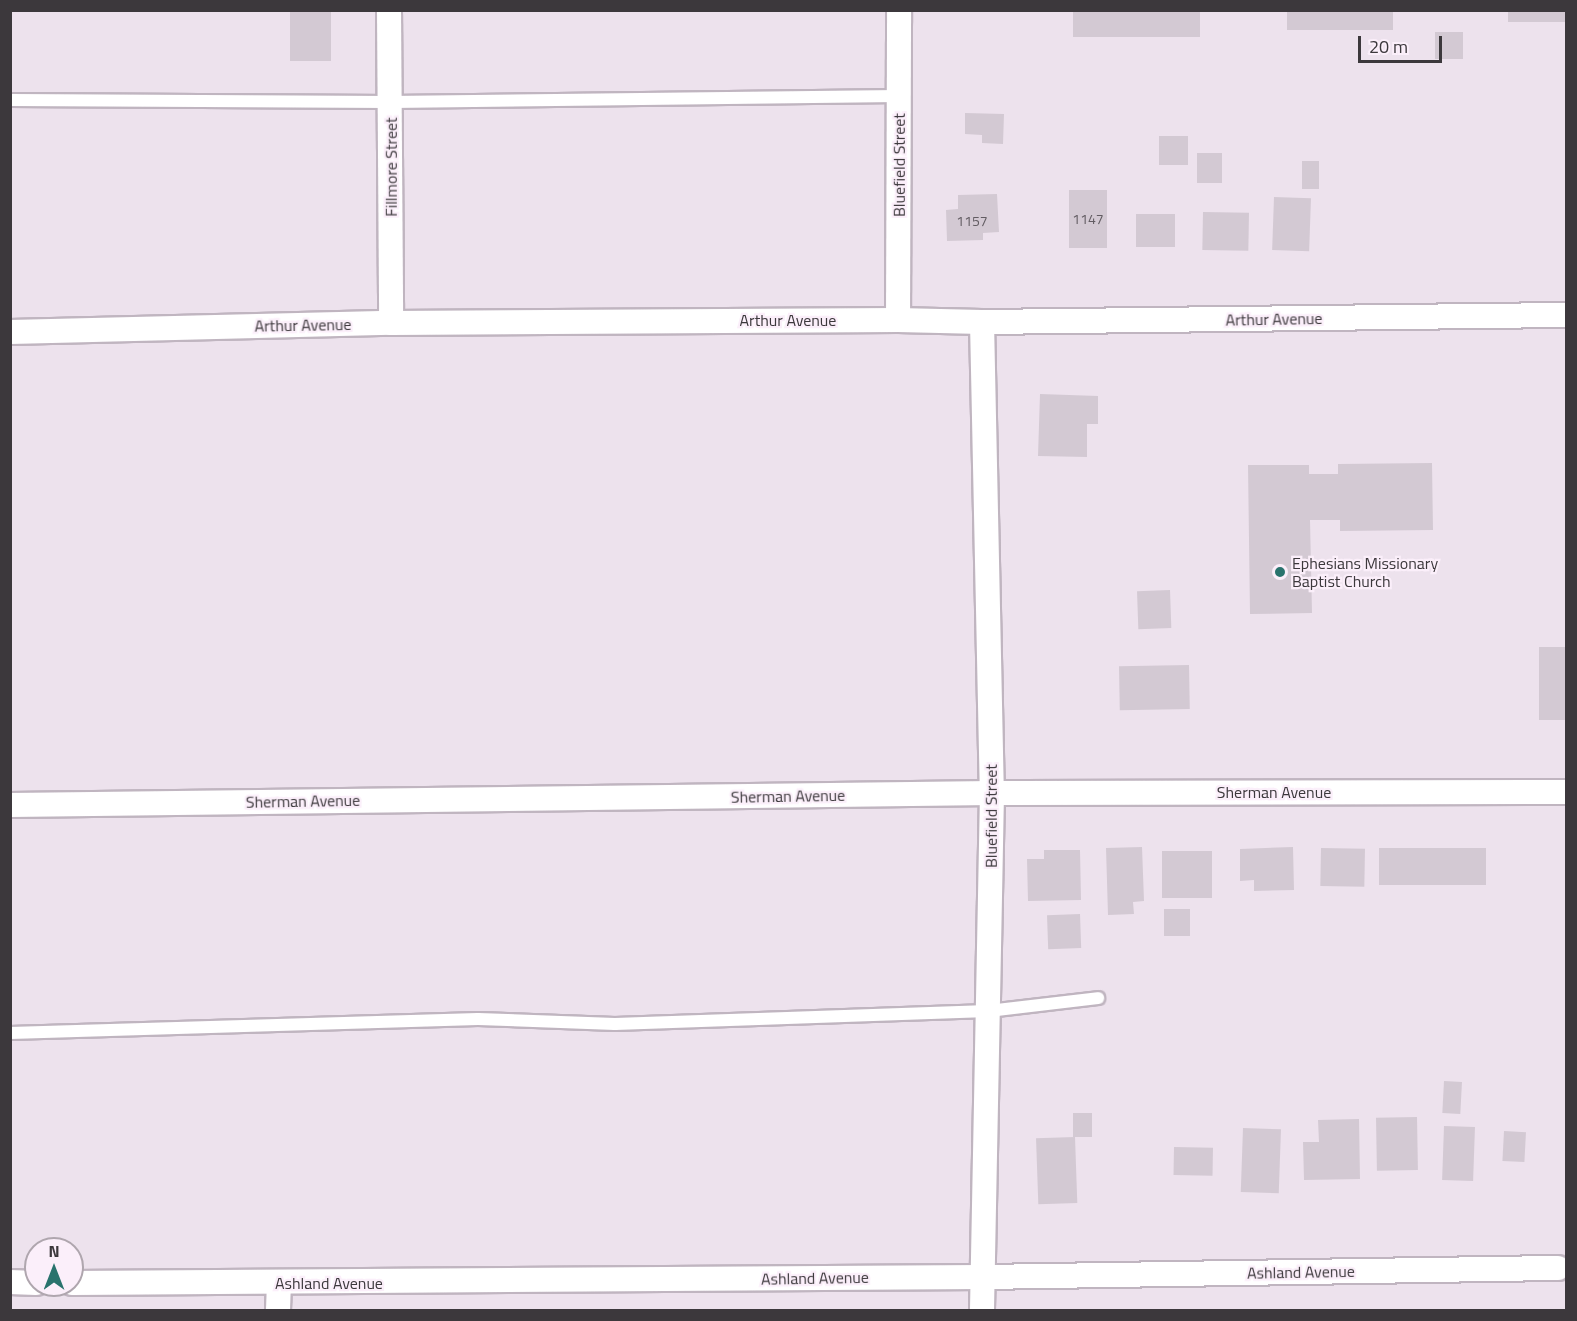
<!DOCTYPE html>
<style>
body{margin:0}
#map{position:relative;width:1577px;height:1321px;overflow:hidden;background:#ede2ed;font-family:"Titillium Web",sans-serif}
div>[style]{position:absolute}
.building>*{inset:0;background:#d3c9d3;transform-origin:0 0}
.roads{filter:drop-shadow(2px 0 #c0b5c0) drop-shadow(-2px 0 #c0b5c0) drop-shadow(0 2px #c0b5c0) drop-shadow(0 -2px #c0b5c0)}
.service>*{height:12px;margin:-6px;padding:0 6px;transform-origin:6px;border-radius:6px;background:#fff}
.minor>*{height:24px;margin:-12px;padding:0 12px;transform-origin:12px;border-radius:12px;background:#fff}
.dots>*{width:16px;height:16px;translate:-50% -50%;box-sizing:border-box;border:3px solid #fbeffa;border-radius:50%}
span{translate:-50% -50%;white-space:nowrap;text-align:center;line-height:1.15;-webkit-text-stroke:4.5px #fbeffa;paint-order:stroke}
.number-label{font-size:14px;color:#625c62}
.number-label span{-webkit-text-stroke-width:0}
.street-label{font-size:16px;color:#3c383c}
.poi-label{font-size:16px;color:#3c383c}
.left{translate:0 -50%;text-align:left}
.frame{position:absolute;inset:0;border:12px solid #3c383c;pointer-events:none}
.north{position:absolute;left:24px;top:1237px;width:60px;height:60px;box-sizing:border-box;background:#fbeffa;border:2px solid #afa6ae;border-radius:50%;rotate:0deg;font-size:16px;font-weight:700;line-height:24px;text-align:center;color:#3c383c}
.north::after{content:'';display:block;margin:auto;width:21px;height:27px;background:#29736d;clip-path:polygon(50% 0,100% 100%,50% 72%,0 100%)}
.scale{position:absolute;left:1358px;top:36px;width:84px;height:27px;box-sizing:border-box;border:3px solid #3c383c;border-top:0;padding-left:8px;font-size:18px;line-height:21px;white-space:nowrap;color:#3c383c;-webkit-text-stroke:4px #fbeffa;paint-order:stroke}
</style>
<div id="map">
<div class="building">
<i style="left:290px;top:10px;width:41px;height:51px"></i>
<i style="left:1073px;top:10px;width:127px;height:27px"></i>
<i style="left:1287px;top:10px;width:106px;height:20px"></i>
<i style="left:1508px;top:10px;width:58px;height:12px"></i>
<i style="left:1435px;top:32px;width:28px;height:27px"></i>
<i style="clip-path:polygon(965px 113px,1004px 114px,1003px 144px,982px 143px,982px 135px,965px 134px)"></i>
<i style="left:1159px;top:136px;width:29px;height:29px"></i>
<i style="left:1197px;top:153px;width:25px;height:30px"></i>
<i style="left:1302px;top:161px;width:17px;height:28px"></i>
<i style="left:1069px;top:190px;width:38px;height:58px"></i>
<i style="clip-path:polygon(997px 194px,999px 232px,983px 233px,983px 240px,947px 241px,946px 210px,958px 209px,958px 195px)"></i>
<i style="left:1274px;top:197px;width:37px;height:53px;rotate:2deg"></i>
<i style="left:1203px;top:212px;width:46px;height:38px;rotate:1deg"></i>
<i style="left:1136px;top:214px;width:39px;height:33px"></i>
<i style="clip-path:polygon(1040px 394px,1098px 396px,1098px 424px,1087px 424px,1087px 457px,1038px 456px)"></i>
<i style="clip-path:polygon(1432px 463px,1433px 530px,1340px 531px,1340px 520px,1310px 520px,1312px 613px,1250px 614px,1248px 465px,1309px 465px,1309px 474px,1338px 474px,1338px 464px)"></i>
<i style="left:1170px;top:590px;width:38px;height:33px;rotate:88deg"></i>
<i style="left:1566px;top:647px;width:73px;height:27px;rotate:90deg"></i>
<i style="left:1189px;top:665px;width:44px;height:70px;rotate:89deg"></i>
<i style="clip-path:polygon(1142px 847px,1144px 901px,1133px 902px,1134px 914px,1108px 915px,1106px 848px)"></i>
<i style="clip-path:polygon(1293px 847px,1294px 890px,1254px 891px,1254px 880px,1240px 881px,1240px 849px)"></i>
<i style="left:1321px;top:848px;width:44px;height:38px;rotate:1deg"></i>
<i style="left:1486px;top:848px;width:37px;height:107px;rotate:90deg"></i>
<i style="clip-path:polygon(1044px 850px,1080px 850px,1081px 900px,1028px 901px,1027px 859px,1044px 859px)"></i>
<i style="left:1162px;top:851px;width:50px;height:47px"></i>
<i style="left:1164px;top:909px;width:26px;height:27px"></i>
<i style="left:1080px;top:914px;width:34px;height:33px;rotate:88deg"></i>
<i style="left:1444px;top:1081px;width:18px;height:32px;rotate:3deg"></i>
<i style="left:1073px;top:1113px;width:19px;height:24px"></i>
<i style="left:1417px;top:1117px;width:53px;height:41px;rotate:89deg"></i>
<i style="clip-path:polygon(1359px 1119px,1360px 1179px,1304px 1180px,1303px 1142px,1319px 1142px,1318px 1120px)"></i>
<i style="left:1444px;top:1126px;width:31px;height:54px;rotate:2deg"></i>
<i style="left:1243px;top:1128px;width:38px;height:64px;rotate:2deg"></i>
<i style="left:1504px;top:1131px;width:22px;height:30px;rotate:3deg"></i>
<i style="left:1075px;top:1137px;width:66px;height:39px;rotate:88deg"></i>
<i style="left:1174px;top:1147px;width:39px;height:28px;rotate:1deg"></i>
</div>
<div class="roads">
<div class="service">
<i style="left:10px;top:100px;width:381px;rotate:0.3deg"></i>
<i style="left:391px;top:102px;width:508px;rotate:-0.68deg"></i>
<i style="left:10px;top:1033px;width:468px;rotate:-1.7deg"></i>
<i style="left:478px;top:1019px;width:137px;rotate:2.1deg"></i>
<i style="left:615px;top:1024px;width:373px;rotate:-2deg"></i>
<i style="left:988px;top:1011px;width:111px;rotate:-6.7deg"></i>
</div>
<div class="minor">
<i style="left:389px;top:10px;width:313px;rotate:89.6deg"></i>
<i style="left:898px;top:320px;width:310px;rotate:-89.8deg"></i>
<i style="left:982px;top:322px;width:471px;rotate:88.8deg"></i>
<i style="left:992px;top:793px;width:517px;rotate:91.11deg"></i>
<i style="left:10px;top:332px;width:381px;rotate:-1.4deg"></i>
<i style="left:391px;top:323px;width:507px;rotate:-0.34deg"></i>
<i style="left:898px;top:320px;width:84px;rotate:1.4deg"></i>
<i style="left:982px;top:322px;width:584px;rotate:-0.69deg"></i>
<i style="left:10px;top:805px;width:982px;rotate:-0.7deg"></i>
<i style="left:992px;top:793px;width:574px;rotate:-0.1deg"></i>
<i style="left:10px;top:1282px;width:26px;rotate:2deg"></i>
<i style="left:72px;top:1283px;width:910px;rotate:-0.38deg"></i>
<i style="left:982px;top:1277px;width:576px;rotate:-0.9deg"></i>
<i style="left:278px;top:1310px;width:27px;rotate:-88deg"></i>
</div>
</div>
<div class="dots">
<i style="left:1280px;top:572px;background:#29736d"></i>
</div>
<div class="number-label">
<span style="left:1088px;top:219px">1147</span>
<span style="left:972px;top:221px">1157</span>
</div>
<div class="street-label">
<span style="left:899px;top:165px;rotate:-90deg">Bluefield Street</span>
<span style="left:391px;top:167px;rotate:-90deg">Fillmore Street</span>
<span style="left:1274px;top:319px;rotate:-1deg">Arthur Avenue</span>
<span style="left:788px;top:320px">Arthur Avenue</span>
<span style="left:303px;top:325px;rotate:-1deg">Arthur Avenue</span>
<span style="left:1274px;top:792px">Sherman Avenue</span>
<span style="left:788px;top:796px;rotate:-1deg">Sherman Avenue</span>
<span style="left:303px;top:801px;rotate:-1deg">Sherman Avenue</span>
<span style="left:991px;top:816px;rotate:-90deg">Bluefield Street</span>
<span style="left:1301px;top:1272px;rotate:-1deg">Ashland Avenue</span>
<span style="left:815px;top:1278px;rotate:-1deg">Ashland Avenue</span>
<span style="left:329px;top:1283px">Ashland Avenue</span>
</div>
<div class="poi-label">
<span class="left" style="left:1292px;top:572px">Ephesians Missionary<br>Baptist Church</span>
</div>
<div class="frame"></div>
<div class="north">N</div>
<div class="scale">20 m</div>
</div>
